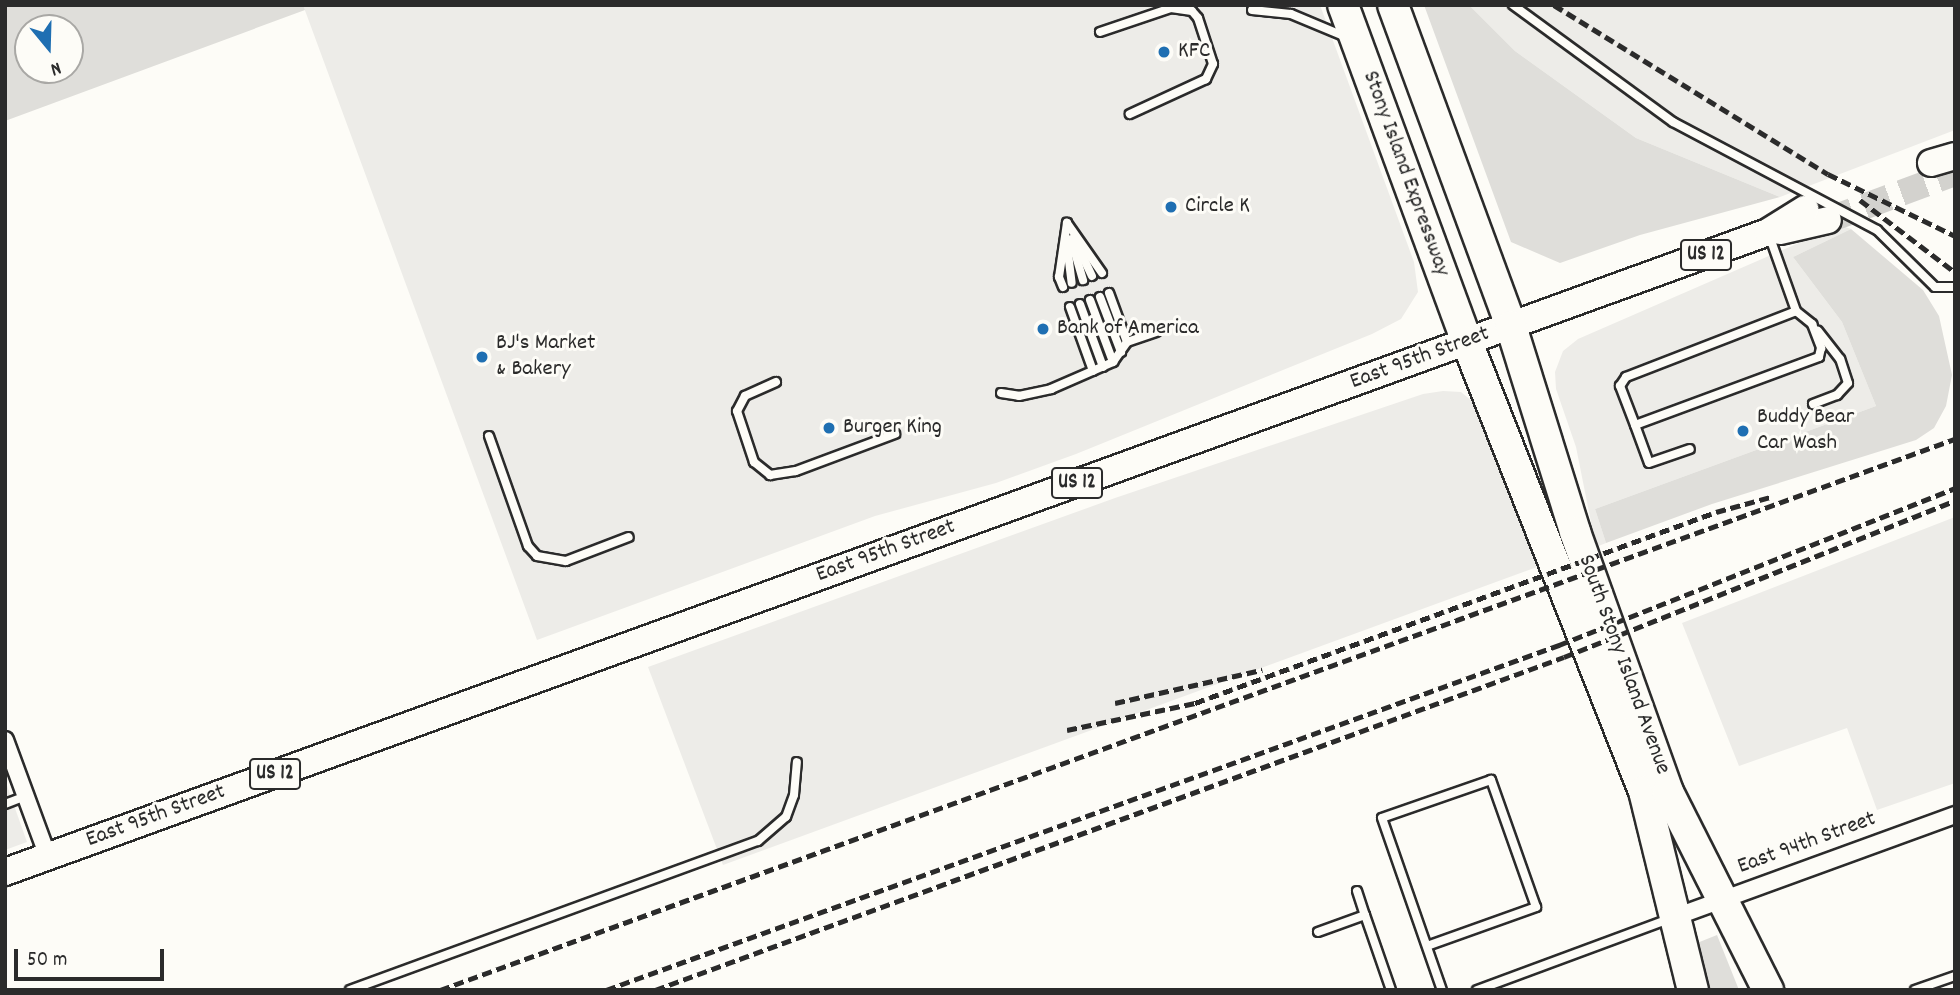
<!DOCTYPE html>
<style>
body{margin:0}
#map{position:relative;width:1960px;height:995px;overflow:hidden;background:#fdfcf7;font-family:Dekko,sans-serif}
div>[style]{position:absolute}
.built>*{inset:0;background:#edece8}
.green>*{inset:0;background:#dfdeda}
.primary-tunnel>*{height:26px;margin-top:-13px;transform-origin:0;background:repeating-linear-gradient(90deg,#d3d2ce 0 26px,transparent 0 39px)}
.roads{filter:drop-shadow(2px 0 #2b2b2b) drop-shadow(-2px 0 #2b2b2b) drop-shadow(0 2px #2b2b2b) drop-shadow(0 -2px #2b2b2b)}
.lane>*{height:8px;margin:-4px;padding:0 4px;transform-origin:4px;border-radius:4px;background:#fdfcf7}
.street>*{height:16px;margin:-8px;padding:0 8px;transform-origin:8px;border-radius:8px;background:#fdfcf7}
.primary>*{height:26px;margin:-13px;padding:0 13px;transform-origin:13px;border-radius:13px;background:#fdfcf7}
.highway>*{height:30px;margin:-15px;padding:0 15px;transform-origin:15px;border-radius:15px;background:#fdfcf7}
.rail>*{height:5px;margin-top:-2.5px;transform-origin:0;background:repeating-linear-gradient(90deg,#2b2b2b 0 10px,transparent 0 15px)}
.dots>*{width:19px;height:19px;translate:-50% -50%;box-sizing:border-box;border:4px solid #fdfcf7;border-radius:50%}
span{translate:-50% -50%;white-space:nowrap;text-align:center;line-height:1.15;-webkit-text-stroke:6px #fdfcf7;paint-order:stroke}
.shield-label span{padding:2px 5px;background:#fdfcf7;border:2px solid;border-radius:5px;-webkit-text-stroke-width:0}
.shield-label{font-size:21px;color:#2b2b2b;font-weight:700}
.poi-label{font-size:23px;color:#2b2b2b}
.left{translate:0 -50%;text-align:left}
.street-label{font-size:23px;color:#2b2b2b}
.frame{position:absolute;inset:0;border:7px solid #2b2b2b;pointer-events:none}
.north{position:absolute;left:14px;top:14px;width:70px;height:70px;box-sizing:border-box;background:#fdfcf7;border:2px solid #a9a8a5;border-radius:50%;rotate:161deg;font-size:19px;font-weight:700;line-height:28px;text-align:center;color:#2b2b2b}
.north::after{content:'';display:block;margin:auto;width:24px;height:32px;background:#1f6fb2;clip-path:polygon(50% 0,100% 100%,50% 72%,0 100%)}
.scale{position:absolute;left:14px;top:949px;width:150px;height:32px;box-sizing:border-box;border:4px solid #2b2b2b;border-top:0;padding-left:9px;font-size:21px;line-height:24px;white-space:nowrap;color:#2b2b2b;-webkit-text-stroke:5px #fdfcf7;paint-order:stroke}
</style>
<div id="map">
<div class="built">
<i style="clip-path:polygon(303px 5px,1320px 5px,1414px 262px,1418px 292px,1401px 319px,1372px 334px,1076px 454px,996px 483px,875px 516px,537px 640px)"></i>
<i style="clip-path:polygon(1469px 5px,1955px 5px,1955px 130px,1780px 197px,1636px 138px,1515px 51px)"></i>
<i style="clip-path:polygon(1840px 225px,1851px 229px,1793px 257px,1842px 322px,1876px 406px,1595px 509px,1606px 543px,1596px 547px,1576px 447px,1556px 389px,1555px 372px,1563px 351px,1578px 339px)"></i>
<i style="clip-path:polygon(1443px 391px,1461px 392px,1473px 402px,1540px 566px,723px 865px,648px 667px,1115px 498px,1423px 394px)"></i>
<i style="clip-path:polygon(1955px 517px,1955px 783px,1877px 810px,1847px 728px,1739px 766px,1682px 623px)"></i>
<i style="clip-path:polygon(5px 780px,27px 842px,5px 850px)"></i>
</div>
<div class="green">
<i style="clip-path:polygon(evenodd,5px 5px,303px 5px,305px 10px,5px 121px,5px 5px,28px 28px,70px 28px,70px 70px,28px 70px,28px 28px)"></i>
<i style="clip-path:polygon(1424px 5px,1469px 5px,1515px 51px,1636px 138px,1780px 197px,1640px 235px,1560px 263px,1511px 242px)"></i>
<i style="clip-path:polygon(1851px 229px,1923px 290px,1939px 316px,1952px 375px,1946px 406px,1934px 428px,1916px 440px,1712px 504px,1606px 543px,1595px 509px,1876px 406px,1842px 322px,1793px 257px)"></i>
<i style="clip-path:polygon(1717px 935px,1739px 990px,1710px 990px,1697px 943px)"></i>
</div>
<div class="primary-tunnel">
<i style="left:1828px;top:220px;width:135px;rotate:-20.3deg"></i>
</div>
<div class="roads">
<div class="lane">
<i style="left:1513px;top:5px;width:198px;rotate:36.2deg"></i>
<i style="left:1673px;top:122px;width:231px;rotate:27.9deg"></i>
<i style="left:1877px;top:230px;width:81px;rotate:44.5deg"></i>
<i style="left:1935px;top:287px;width:20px"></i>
<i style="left:1252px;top:10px;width:39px;rotate:6deg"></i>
<i style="left:1291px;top:14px;width:60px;rotate:22.7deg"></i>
<i style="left:1100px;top:32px;width:75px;rotate:-18.7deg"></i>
<i style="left:1171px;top:8px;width:21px;rotate:8deg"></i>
<i style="left:1192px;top:11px;width:9px;rotate:49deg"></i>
<i style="left:1198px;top:18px;width:48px;rotate:71.9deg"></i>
<i style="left:1213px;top:64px;width:17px;rotate:115deg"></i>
<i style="left:1206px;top:79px;width:84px;rotate:155.3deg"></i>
<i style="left:1067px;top:223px;width:61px;rotate:55deg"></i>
<i style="left:1769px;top:235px;width:81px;rotate:70.4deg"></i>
<i style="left:1796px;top:311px;width:21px;rotate:39deg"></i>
<i style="left:1812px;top:324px;width:26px;rotate:69deg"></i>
<i style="left:1821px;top:348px;width:9px;rotate:103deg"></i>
<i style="left:1819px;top:357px;width:196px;rotate:159.7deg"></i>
<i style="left:1635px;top:425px;width:42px;rotate:-111deg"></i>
<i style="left:1620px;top:386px;width:11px;rotate:-56deg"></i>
<i style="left:1626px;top:377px;width:182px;rotate:-21.2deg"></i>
<i style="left:1074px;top:238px;width:42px;rotate:64.7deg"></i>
<i style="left:1071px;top:239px;width:43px;rotate:73.7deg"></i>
<i style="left:1067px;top:245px;width:38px;rotate:83deg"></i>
<i style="left:1063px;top:287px;width:11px;rotate:-112deg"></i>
<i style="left:1059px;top:277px;width:55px;rotate:-81.6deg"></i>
<i style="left:1109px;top:293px;width:52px;rotate:69.8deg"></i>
<i style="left:1100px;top:297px;width:59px;rotate:69.1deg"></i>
<i style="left:1090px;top:300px;width:66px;rotate:69.6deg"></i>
<i style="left:1080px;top:304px;width:67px;rotate:69.9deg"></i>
<i style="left:1070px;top:307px;width:68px;rotate:70.2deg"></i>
<i style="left:776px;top:382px;width:34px;rotate:156deg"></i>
<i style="left:745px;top:396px;width:17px;rotate:118deg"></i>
<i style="left:737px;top:411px;width:54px;rotate:71.6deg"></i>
<i style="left:754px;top:462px;width:21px;rotate:39deg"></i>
<i style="left:770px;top:475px;width:26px;rotate:-9deg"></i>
<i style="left:796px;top:471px;width:106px;rotate:-20.5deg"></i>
<i style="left:1001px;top:393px;width:18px;rotate:9deg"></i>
<i style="left:1019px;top:396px;width:33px;rotate:-12deg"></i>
<i style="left:1051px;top:389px;width:68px;rotate:-23.5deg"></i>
<i style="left:1113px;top:362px;width:24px;rotate:-55deg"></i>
<i style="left:1127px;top:342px;width:31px;rotate:-19deg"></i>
<i style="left:1813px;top:404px;width:26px;rotate:-21deg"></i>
<i style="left:1837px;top:395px;width:16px;rotate:-47deg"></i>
<i style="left:1848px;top:383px;width:25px;rotate:-108deg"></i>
<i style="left:1840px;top:359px;width:36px;rotate:-128deg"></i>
<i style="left:1635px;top:425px;width:40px;rotate:69.8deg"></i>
<i style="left:1649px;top:463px;width:43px;rotate:-18.9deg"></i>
<i style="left:489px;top:436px;width:117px;rotate:70.5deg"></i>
<i style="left:528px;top:546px;width:13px;rotate:48deg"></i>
<i style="left:537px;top:556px;width:29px;rotate:10deg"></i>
<i style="left:566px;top:561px;width:67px;rotate:-20.9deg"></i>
<i style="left:5px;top:804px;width:22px;rotate:-21deg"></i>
<i style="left:1357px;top:891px;width:25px;rotate:72deg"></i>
<i style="left:1318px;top:932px;width:50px;rotate:-19.9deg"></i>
<i style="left:1365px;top:915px;width:79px;rotate:70.9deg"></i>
<i style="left:1427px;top:946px;width:116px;rotate:-19.7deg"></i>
<i style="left:1536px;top:907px;width:135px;rotate:-109.5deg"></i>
<i style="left:1491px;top:780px;width:115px;rotate:160.8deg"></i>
<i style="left:1382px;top:818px;width:182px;rotate:70.8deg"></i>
<i style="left:350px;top:990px;width:434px;rotate:-20.1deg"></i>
<i style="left:758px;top:841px;width:37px;rotate:-41deg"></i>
<i style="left:786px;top:817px;width:23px;rotate:-70deg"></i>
<i style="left:794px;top:795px;width:33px;rotate:-85deg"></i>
<i style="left:1477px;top:990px;width:205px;rotate:-20.3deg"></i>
<i style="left:1915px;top:990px;width:42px;rotate:-19.3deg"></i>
</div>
<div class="street">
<i style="left:5px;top:740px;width:125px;rotate:69.8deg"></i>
<i style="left:1675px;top:917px;width:298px;rotate:-20deg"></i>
</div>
<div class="primary">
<i style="left:1931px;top:163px;width:25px;rotate:-16deg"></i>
<i style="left:1780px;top:231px;width:49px;rotate:-12.9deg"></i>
<i style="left:5px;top:872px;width:1876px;rotate:-19.95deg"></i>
<i style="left:1768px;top:232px;width:44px;rotate:-31.9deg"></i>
</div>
<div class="highway">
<i style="left:1343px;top:5px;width:359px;rotate:69.8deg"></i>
<i style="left:1467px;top:342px;width:483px;rotate:68.5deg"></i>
<i style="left:1644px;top:791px;width:205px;rotate:76.2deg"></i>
<i style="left:1393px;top:5px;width:342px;rotate:69.8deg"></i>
<i style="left:1511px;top:326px;width:216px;rotate:72.7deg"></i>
<i style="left:1575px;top:532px;width:276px;rotate:70.3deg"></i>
<i style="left:1668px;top:792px;width:222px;rotate:63.2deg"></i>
</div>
</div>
<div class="rail">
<i style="left:1554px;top:5px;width:322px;rotate:31.7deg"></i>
<i style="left:1828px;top:174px;width:141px;rotate:26deg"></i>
<i style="left:1860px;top:200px;width:119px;rotate:37.2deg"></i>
<i style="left:1115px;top:703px;width:151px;rotate:-12.7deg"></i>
<i style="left:1067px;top:730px;width:131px;rotate:-11.9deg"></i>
<i style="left:1195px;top:703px;width:555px;rotate:-20.13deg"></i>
<i style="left:1716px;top:512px;width:56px;rotate:-15.5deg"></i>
<i style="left:440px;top:990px;width:1612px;rotate:-19.99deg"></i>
<i style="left:606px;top:990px;width:1014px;rotate:-19.9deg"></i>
<i style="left:1559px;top:645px;width:426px;rotate:-21.6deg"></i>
<i style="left:655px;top:990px;width:968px;rotate:-20.12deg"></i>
<i style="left:1564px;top:657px;width:421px;rotate:-21.8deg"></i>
</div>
<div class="dots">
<i style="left:1164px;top:52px;background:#1f6fb2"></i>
<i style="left:1171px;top:207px;background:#1f6fb2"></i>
<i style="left:1043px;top:329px;background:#1f6fb2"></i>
<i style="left:482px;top:357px;background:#1f6fb2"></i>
<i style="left:829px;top:428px;background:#1f6fb2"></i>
<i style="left:1743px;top:431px;background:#1f6fb2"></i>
</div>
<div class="shield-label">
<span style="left:1706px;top:255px">US 12</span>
<span style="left:1077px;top:483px">US 12</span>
<span style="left:275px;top:774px">US 12</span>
</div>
<div class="poi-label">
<span class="left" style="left:1178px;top:52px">KFC</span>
<span class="left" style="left:1185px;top:207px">Circle K</span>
<span class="left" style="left:1057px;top:329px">Bank of America</span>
<span class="left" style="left:496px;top:357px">BJ's Market<br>&amp; Bakery</span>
<span class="left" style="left:1757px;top:431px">Buddy Bear<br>Car Wash</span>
<span class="left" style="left:843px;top:428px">Burger King</span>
</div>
<div class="street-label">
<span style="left:1405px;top:174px;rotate:70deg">Stony Island Expressway</span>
<span style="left:1420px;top:359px;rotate:-20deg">East 95th Street</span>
<span style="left:886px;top:552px;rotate:-20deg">East 95th Street</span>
<span style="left:1623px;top:665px;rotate:70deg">South Stony Island Avenue</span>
<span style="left:156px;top:817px;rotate:-20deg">East 95th Street</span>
<span style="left:1807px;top:844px;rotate:-20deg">East 94th Street</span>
</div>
<div class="frame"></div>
<div class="north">N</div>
<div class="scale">50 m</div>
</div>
